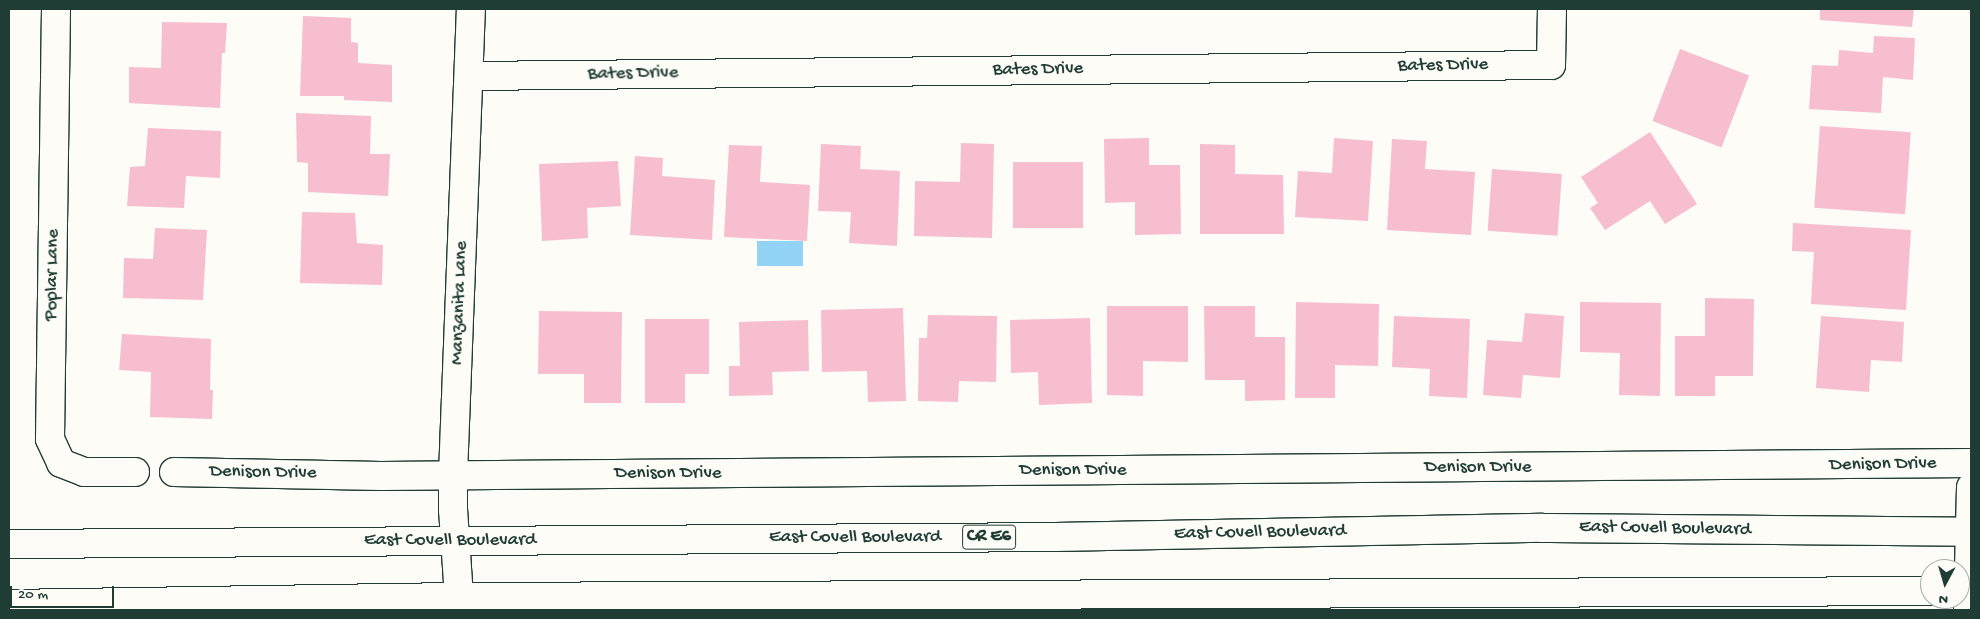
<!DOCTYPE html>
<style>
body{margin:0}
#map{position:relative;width:1980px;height:619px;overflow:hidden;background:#fdfcf7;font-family:"Gochi Hand",sans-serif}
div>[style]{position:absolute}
.water>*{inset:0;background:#93d3f5;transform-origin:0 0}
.building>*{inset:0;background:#f7bed0;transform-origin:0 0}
.roads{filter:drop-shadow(1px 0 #1f3d34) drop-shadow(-1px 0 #1f3d34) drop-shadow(0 1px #1f3d34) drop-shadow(0 -1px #1f3d34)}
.minor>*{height:28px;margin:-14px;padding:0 14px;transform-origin:14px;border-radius:14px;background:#fdfcf7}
.primary>*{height:28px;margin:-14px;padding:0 14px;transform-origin:14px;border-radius:14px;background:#fdfcf7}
span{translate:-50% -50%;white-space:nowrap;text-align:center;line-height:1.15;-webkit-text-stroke:4px #fdfcf7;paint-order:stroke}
.shield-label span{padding:1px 4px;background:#fdfcf7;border:1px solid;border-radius:4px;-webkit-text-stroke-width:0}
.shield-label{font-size:18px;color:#1f3d34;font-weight:700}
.street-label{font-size:19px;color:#1f3d34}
.frame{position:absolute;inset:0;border:10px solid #1f3d34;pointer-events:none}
.north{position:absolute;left:1920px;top:559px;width:50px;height:50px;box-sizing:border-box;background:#fdfcf7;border:1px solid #a4b0a9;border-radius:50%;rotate:186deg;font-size:14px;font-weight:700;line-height:20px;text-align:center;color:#1f3d34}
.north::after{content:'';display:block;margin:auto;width:18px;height:22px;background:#1f3d34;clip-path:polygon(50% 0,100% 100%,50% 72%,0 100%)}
.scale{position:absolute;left:10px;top:586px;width:104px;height:22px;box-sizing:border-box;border:2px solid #1f3d34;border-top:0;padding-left:6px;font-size:15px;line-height:18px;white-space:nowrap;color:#1f3d34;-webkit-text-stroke:4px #fdfcf7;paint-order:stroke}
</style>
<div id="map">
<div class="water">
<i style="left:803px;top:241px;width:25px;height:46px;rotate:90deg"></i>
</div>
<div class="building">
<i style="clip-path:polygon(1820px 9px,1914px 9px,1912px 27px,1820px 20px)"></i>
<i style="clip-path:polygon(303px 16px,351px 18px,351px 42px,358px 43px,358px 63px,392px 65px,392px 102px,344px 100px,344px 96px,300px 96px)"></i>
<i style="clip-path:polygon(162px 22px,227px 23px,225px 53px,222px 53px,220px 108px,129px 103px,129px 67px,161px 68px)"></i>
<i style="clip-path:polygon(1874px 36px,1915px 38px,1913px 80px,1883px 77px,1881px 113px,1809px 109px,1812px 65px,1838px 66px,1839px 50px,1873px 53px)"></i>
<i style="left:1680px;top:49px;width:74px;height:77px;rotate:21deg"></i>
<i style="clip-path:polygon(296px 113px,371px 116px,370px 154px,390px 154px,388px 196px,308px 192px,308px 163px,297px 162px)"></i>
<i style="left:1820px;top:126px;width:91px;height:82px;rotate:4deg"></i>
<i style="clip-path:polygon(148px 128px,221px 131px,220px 178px,186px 176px,184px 208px,127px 206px,130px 167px,145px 166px)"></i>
<i style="clip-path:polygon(1650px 132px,1697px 204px,1665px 224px,1650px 201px,1605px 230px,1590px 208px,1598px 203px,1581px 177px)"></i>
<i style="clip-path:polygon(1149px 138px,1149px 165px,1180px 165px,1181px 234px,1135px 235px,1135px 202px,1105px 203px,1104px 139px)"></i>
<i style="clip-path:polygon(1334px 138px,1373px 141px,1368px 221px,1295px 217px,1298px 171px,1332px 173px)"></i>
<i style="clip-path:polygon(1392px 139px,1427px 141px,1425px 169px,1475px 172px,1471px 235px,1387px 230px)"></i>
<i style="clip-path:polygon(961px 143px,994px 144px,992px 238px,914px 236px,915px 181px,960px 182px)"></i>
<i style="clip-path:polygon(821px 144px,861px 146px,860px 169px,900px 171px,897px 246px,849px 243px,851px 212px,818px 211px)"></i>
<i style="clip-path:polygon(1200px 144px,1235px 145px,1235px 174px,1283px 175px,1284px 234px,1200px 234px)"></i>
<i style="clip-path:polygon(729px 145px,762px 146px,760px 182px,810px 185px,807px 241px,724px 237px)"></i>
<i style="clip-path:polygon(635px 156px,663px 158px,662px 176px,715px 180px,712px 240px,630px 235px)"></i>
<i style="clip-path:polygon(618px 161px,621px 206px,587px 208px,588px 238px,542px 241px,539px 164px)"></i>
<i style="left:1013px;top:162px;width:70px;height:66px"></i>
<i style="left:1492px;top:169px;width:70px;height:62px;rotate:4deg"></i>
<i style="clip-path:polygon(302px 212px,355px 213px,357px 243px,383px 245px,382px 285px,300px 283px)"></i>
<i style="clip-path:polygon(1793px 223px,1911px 230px,1906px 310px,1811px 304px,1814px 252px,1792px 251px)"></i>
<i style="clip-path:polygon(155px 228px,207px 230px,203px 300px,123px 298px,124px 258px,153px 259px)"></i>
<i style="clip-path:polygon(1705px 298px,1754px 299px,1753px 376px,1715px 376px,1715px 396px,1675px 396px,1675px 336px,1705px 336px)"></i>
<i style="clip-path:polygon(1296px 302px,1379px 304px,1378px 366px,1335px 365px,1335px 398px,1295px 398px)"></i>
<i style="clip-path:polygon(1580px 302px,1661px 303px,1660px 396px,1619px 395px,1620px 353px,1580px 352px)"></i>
<i style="clip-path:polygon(1107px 306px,1188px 306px,1188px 362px,1143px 361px,1143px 396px,1107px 395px)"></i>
<i style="clip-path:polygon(1204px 306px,1255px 306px,1255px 337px,1285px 337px,1285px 400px,1245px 401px,1245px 380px,1205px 380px)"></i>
<i style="clip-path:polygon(903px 308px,906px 401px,868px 402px,867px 371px,822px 372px,821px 310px)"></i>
<i style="clip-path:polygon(539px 311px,622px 312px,621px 403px,584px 403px,584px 374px,538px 374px)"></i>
<i style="clip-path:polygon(1525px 313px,1564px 316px,1560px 378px,1523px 375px,1521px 398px,1483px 395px,1487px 340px,1522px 342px)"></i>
<i style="clip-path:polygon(928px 315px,997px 316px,996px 382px,959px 381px,958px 402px,918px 401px,919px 338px,927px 338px)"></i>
<i style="clip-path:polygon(1394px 316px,1470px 319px,1467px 398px,1429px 396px,1430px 369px,1392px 367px)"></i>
<i style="clip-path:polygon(1821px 316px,1904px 322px,1902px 362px,1871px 360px,1869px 392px,1816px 388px)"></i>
<i style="clip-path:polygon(1090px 318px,1092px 403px,1039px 405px,1038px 372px,1011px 373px,1010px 320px)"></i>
<i style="clip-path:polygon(645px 319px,709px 319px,709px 374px,685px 374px,685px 403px,645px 403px)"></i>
<i style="clip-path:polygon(808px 320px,809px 371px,772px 372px,773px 395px,729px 396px,729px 366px,740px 366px,739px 322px)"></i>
<i style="clip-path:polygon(122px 334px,211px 339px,210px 390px,213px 390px,212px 419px,150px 417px,151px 372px,119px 370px)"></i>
</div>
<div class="roads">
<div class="minor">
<i style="left:56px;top:9px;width:430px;rotate:90.8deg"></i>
<i style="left:50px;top:439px;width:26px;rotate:65deg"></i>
<i style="left:61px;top:463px;width:25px;rotate:21deg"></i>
<i style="left:84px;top:472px;width:51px"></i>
<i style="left:469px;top:76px;width:1082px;rotate:-0.58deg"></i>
<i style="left:1551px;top:65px;width:56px;rotate:-89deg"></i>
<i style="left:174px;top:472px;width:207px;rotate:1.1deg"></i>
<i style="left:381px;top:476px;width:1590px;rotate:-0.47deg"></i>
<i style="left:459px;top:597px;width:87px;rotate:-93.9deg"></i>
<i style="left:453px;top:510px;width:35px;rotate:-90deg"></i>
<i style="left:453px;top:475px;width:466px;rotate:-87.8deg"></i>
<i style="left:1968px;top:610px;width:123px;rotate:-88.6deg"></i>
</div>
<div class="primary">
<i style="left:9px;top:544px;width:1046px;rotate:-0.38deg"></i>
<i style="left:1055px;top:537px;width:487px;rotate:-1.1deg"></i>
<i style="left:1542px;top:528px;width:429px;rotate:0.5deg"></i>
<i style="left:1960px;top:590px;width:11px"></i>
<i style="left:9px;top:604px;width:450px;rotate:-0.9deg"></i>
<i style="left:459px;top:597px;width:1471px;rotate:-0.23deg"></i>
</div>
</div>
<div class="shield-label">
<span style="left:989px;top:537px">CR E6</span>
</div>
<div class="street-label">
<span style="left:1443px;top:66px;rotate:-1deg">Bates Drive</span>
<span style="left:1038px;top:70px;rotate:-1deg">Bates Drive</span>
<span style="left:633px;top:74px;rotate:-1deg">Bates Drive</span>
<span style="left:53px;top:275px;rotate:-89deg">Poplar Lane</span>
<span style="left:460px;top:303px;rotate:-88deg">Manzanita Lane</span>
<span style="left:1883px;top:465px;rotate:-1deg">Denison Drive</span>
<span style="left:1478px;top:468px">Denison Drive</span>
<span style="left:1073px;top:471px">Denison Drive</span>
<span style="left:263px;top:473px;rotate:1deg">Denison Drive</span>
<span style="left:668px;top:474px">Denison Drive</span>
<span style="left:1665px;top:529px;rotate:1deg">East Covell Boulevard</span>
<span style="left:1260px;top:533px;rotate:-1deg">East Covell Boulevard</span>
<span style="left:855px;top:538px">East Covell Boulevard</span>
<span style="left:450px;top:541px">East Covell Boulevard</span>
</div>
<div class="frame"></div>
<div class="north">N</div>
<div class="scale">20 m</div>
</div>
